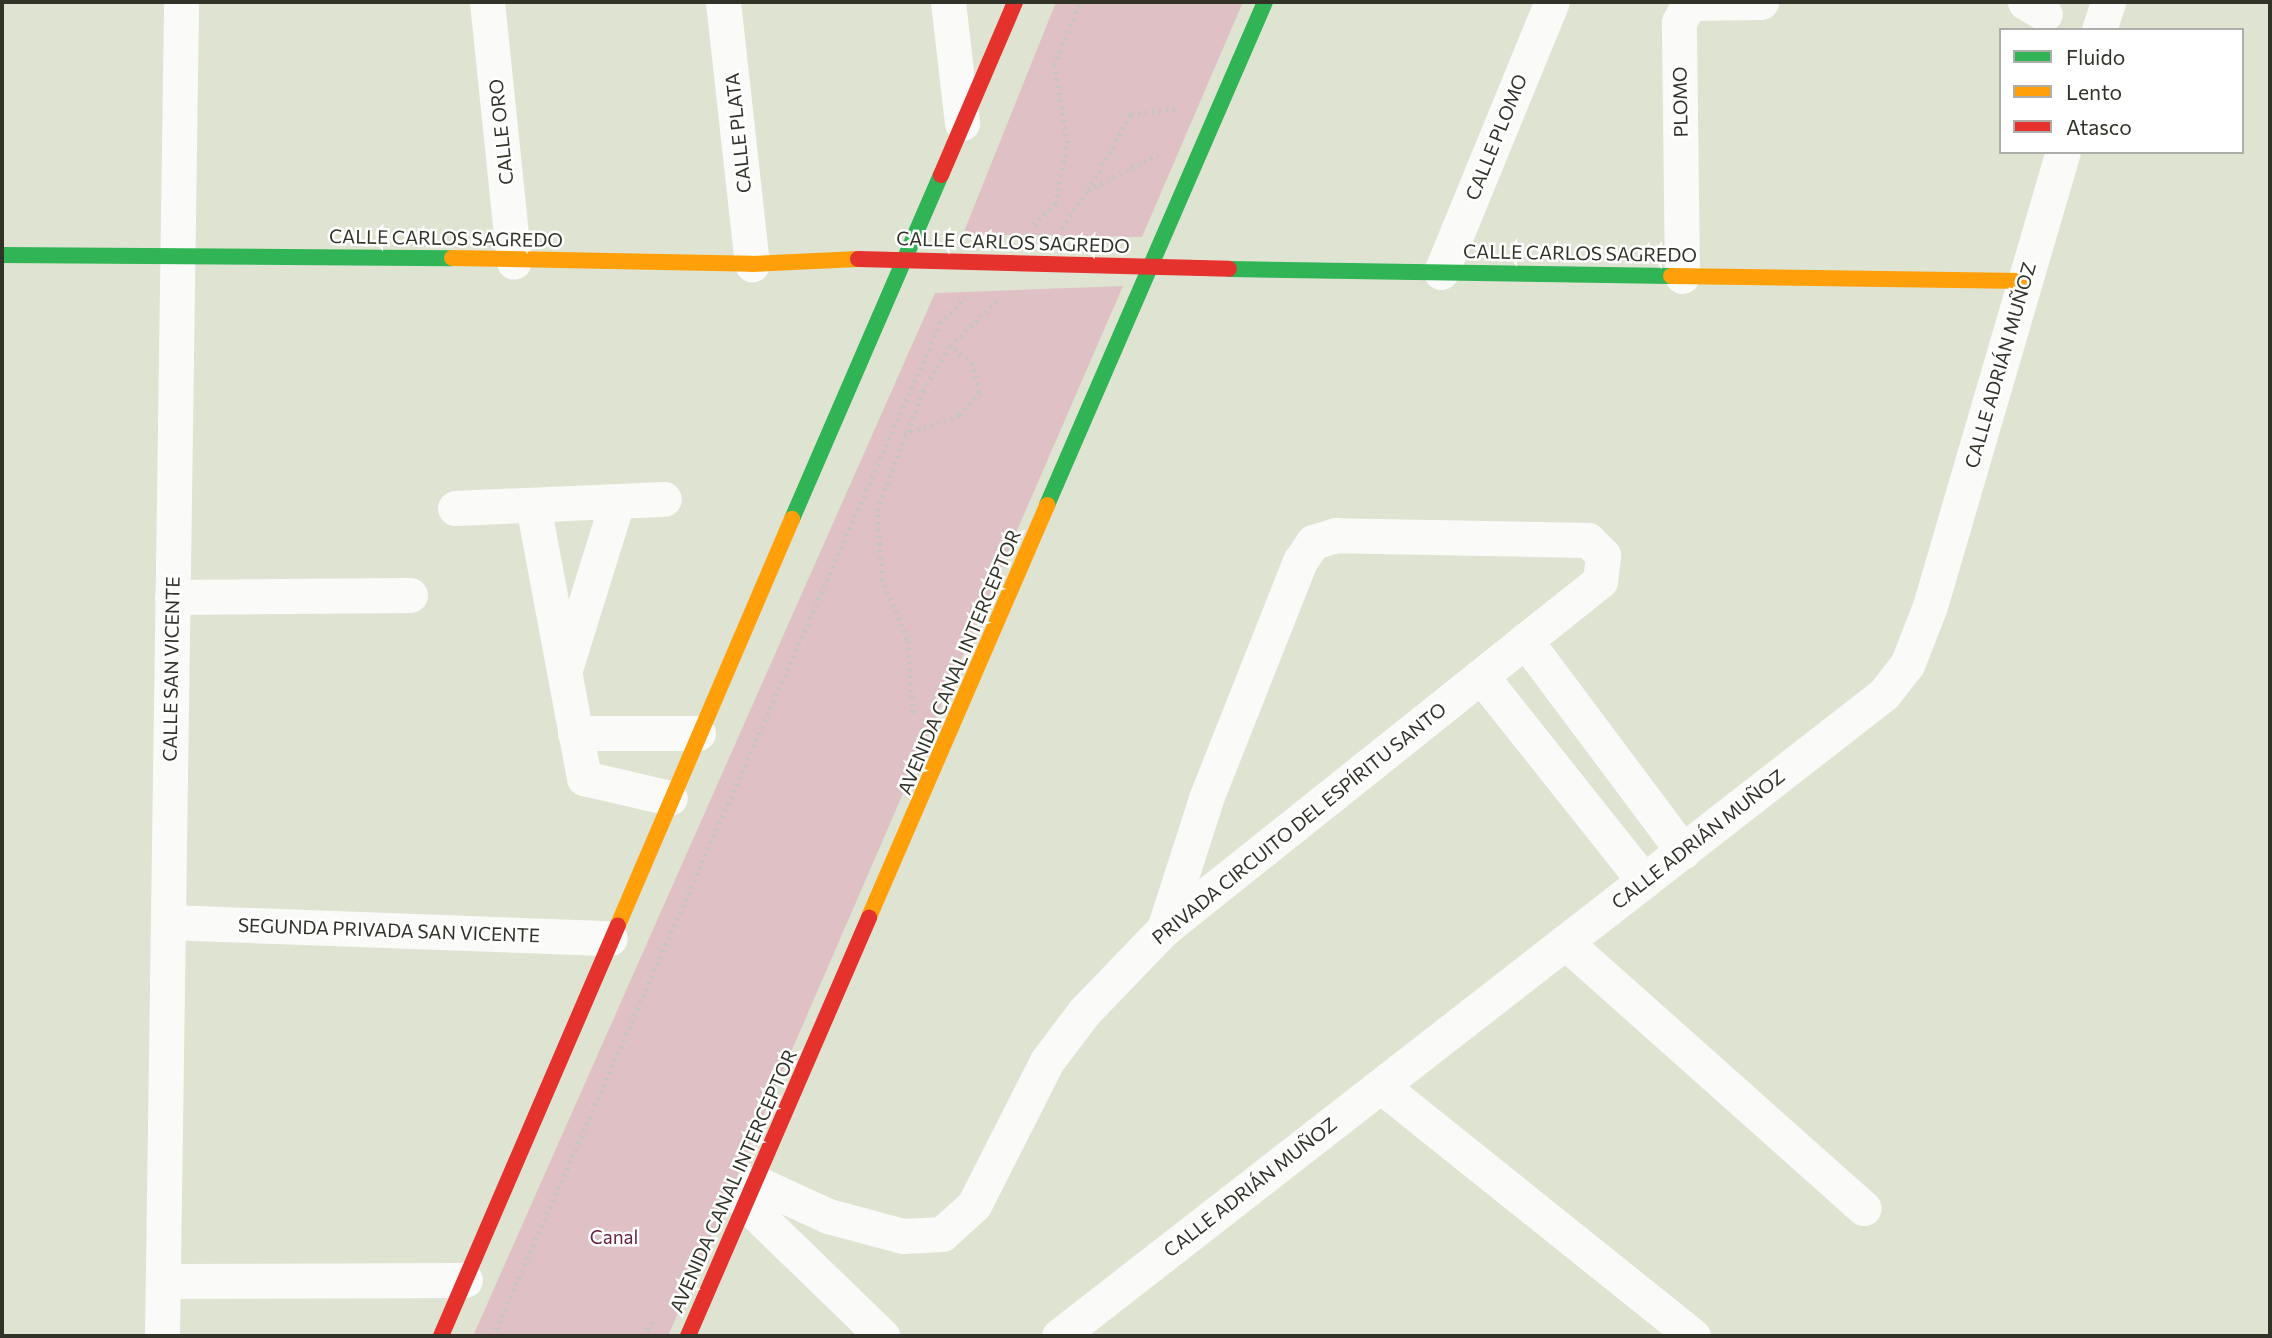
<!DOCTYPE html>
<meta charset="utf-8">
<style>
body{margin:0}
#map{position:relative;width:2272px;height:1338px;overflow:hidden;background:#dfe3d2;font-family:Commissioner,sans-serif}
div>[style]{position:absolute}
.green>*{inset:0;background:#dfc1c5}
.path>*{height:4.5px;margin-top:-2.25px;transform-origin:0;background:repeating-linear-gradient(90deg,#c4c6c0 0 2px,transparent 0 7px)}
.street>*{height:35px;margin:-17.5px;padding:0 17.5px;transform-origin:17.5px;border-radius:17.5px;background:#fafbf8}
.fast>*{height:16px;margin:-8px;padding:0 8px;transform-origin:8px;border-radius:8px;background:#30b455}
.slow>*{height:16px;margin:-8px;padding:0 8px;transform-origin:8px;border-radius:8px;background:#ff9f0a}
.jam>*{height:16px;margin:-8px;padding:0 8px;transform-origin:8px;border-radius:8px;background:#e5322d}
span{translate:-50% -50%;white-space:nowrap;text-align:center;line-height:1.15;-webkit-text-stroke:5px #fff;paint-order:stroke}
.street-label{font-size:19px;color:#313328}
.park-label{font-size:19px;color:#6b2043}
.frame{position:absolute;inset:0;border:4px solid #313328;pointer-events:none}
.legend{position:absolute;left:1999px;top:28px;width:245px;height:126px;box-sizing:border-box;background:#fff;border:2px solid #adada9;margin:0;padding:9px 12px;list-style:none;font-size:21px;color:#313328}
.legend li{display:flex;align-items:center;gap:14px;height:35px}
.legend b{width:35px;border:2px solid #adada9}
</style>
<div id="map">
<div class="green">
<i style="clip-path:polygon(1056px 2px,1243px 2px,1142px 237px,963px 234px)"></i>
<i style="clip-path:polygon(1123px 286px,668px 1336px,473px 1336px,935px 293px)"></i>
</div>
<div class="path">
<i style="left:1088px;top:190px;width:87px;rotate:-60.5deg"></i>
<i style="left:1131px;top:114px;width:48px;rotate:-7.1deg"></i>
<i style="left:1034px;top:225px;width:30px;rotate:-45deg"></i>
<i style="left:1055px;top:204px;width:62px;rotate:-78.9deg"></i>
<i style="left:1067px;top:143px;width:79px;rotate:-99.5deg"></i>
<i style="left:1054px;top:65px;width:68px;rotate:-67.6deg"></i>
<i style="left:1062px;top:228px;width:46px;rotate:-55.6deg"></i>
<i style="left:1088px;top:190px;width:78px;rotate:-26.6deg"></i>
<i style="left:904px;top:434px;width:59px;rotate:-18.7deg"></i>
<i style="left:960px;top:415px;width:30px;rotate:-50deg"></i>
<i style="left:979px;top:392px;width:29px;rotate:-104deg"></i>
<i style="left:972px;top:364px;width:28px;rotate:-141deg"></i>
<i style="left:913px;top:713px;width:74px;rotate:-94.6deg"></i>
<i style="left:907px;top:639px;width:64px;rotate:-113deg"></i>
<i style="left:882px;top:580px;width:70px;rotate:-94.1deg"></i>
<i style="left:877px;top:510px;width:128px;rotate:-68.9deg"></i>
<i style="left:923px;top:391px;width:52px;rotate:-59deg"></i>
<i style="left:950px;top:346px;width:66px;rotate:-43.8deg"></i>
<i style="left:493px;top:1336px;width:1107px;rotate:-66.19deg"></i>
<i style="left:940px;top:323px;width:36px;rotate:-46deg"></i>
<i style="left:644px;top:1336px;width:16px;rotate:-63deg"></i>
</div>
<div class="street">
<i style="left:487px;top:2px;width:261px;rotate:84.1deg"></i>
<i style="left:723px;top:2px;width:264px;rotate:83.7deg"></i>
<i style="left:948px;top:2px;width:122px;rotate:83.4deg"></i>
<i style="left:2025px;top:2px;width:23px;rotate:31deg"></i>
<i style="left:2099px;top:30px;width:29px;rotate:-72deg"></i>
<i style="left:1441px;top:272px;width:292px;rotate:-67.7deg"></i>
<i style="left:1682px;top:276px;width:254px;rotate:-90.7deg"></i>
<i style="left:1679px;top:22px;width:21px;rotate:-62deg"></i>
<i style="left:1689px;top:3px;width:72px;rotate:-0.8deg"></i>
<i style="left:533px;top:505px;width:278px;rotate:79.4deg"></i>
<i style="left:584px;top:778px;width:88px;rotate:13.1deg"></i>
<i style="left:455px;top:508px;width:209px;rotate:-2.5deg"></i>
<i style="left:172px;top:597px;width:238px;rotate:-0.5deg"></i>
<i style="left:1525px;top:640px;width:264px;rotate:53.2deg"></i>
<i style="left:565px;top:669px;width:175px;rotate:-72.7deg"></i>
<i style="left:1481px;top:676px;width:262px;rotate:51.5deg"></i>
<i style="left:575px;top:733px;width:123px"></i>
<i style="left:168px;top:922px;width:442px;rotate:2.1deg"></i>
<i style="left:1565px;top:942px;width:400px;rotate:41.7deg"></i>
<i style="left:1381px;top:1086px;width:400px;rotate:38.7deg"></i>
<i style="left:756px;top:1183px;width:79px;rotate:24.6deg"></i>
<i style="left:828px;top:1216px;width:78px;rotate:14.9deg"></i>
<i style="left:903px;top:1236px;width:39px;rotate:-3deg"></i>
<i style="left:942px;top:1234px;width:43px;rotate:-42.2deg"></i>
<i style="left:974px;top:1205px;width:161px;rotate:-63.1deg"></i>
<i style="left:1047px;top:1061px;width:61px;rotate:-52.9deg"></i>
<i style="left:1084px;top:1012px;width:115px;rotate:-46.1deg"></i>
<i style="left:1164px;top:929px;width:558px;rotate:-38.6deg"></i>
<i style="left:1600px;top:581px;width:26px;rotate:-83deg"></i>
<i style="left:1603px;top:555px;width:21px;rotate:-135deg"></i>
<i style="left:1588px;top:540px;width:252px;rotate:-178.9deg"></i>
<i style="left:1336px;top:535px;width:24px;rotate:163deg"></i>
<i style="left:1313px;top:542px;width:23px;rotate:124deg"></i>
<i style="left:1300px;top:561px;width:256px;rotate:111.6deg"></i>
<i style="left:1206px;top:799px;width:137px;rotate:107.9deg"></i>
<i style="left:746px;top:1204px;width:190px;rotate:44.1deg"></i>
<i style="left:163px;top:1281px;width:302px;rotate:-0.2deg"></i>
<i style="left:162px;top:1336px;width:1334px;rotate:-89.18deg"></i>
<i style="left:1059px;top:1336px;width:1045px;rotate:-37.89deg"></i>
<i style="left:1884px;top:694px;width:37px;rotate:-52deg"></i>
<i style="left:1907px;top:665px;width:63px;rotate:-68.7deg"></i>
<i style="left:1930px;top:606px;width:473px;rotate:-73.7deg"></i>
</div>
<div class="fast">
<i style="left:2px;top:255px;width:450px;rotate:0.4deg"></i>
<i style="left:1229px;top:269px;width:442px;rotate:0.9deg"></i>
<i style="left:1047px;top:505px;width:548px;rotate:-66.57deg"></i>
<i style="left:792px;top:519px;width:375px;rotate:-66.6deg"></i>
</div>
<div class="slow">
<i style="left:452px;top:258px;width:300px;rotate:1.1deg"></i>
<i style="left:752px;top:264px;width:106px;rotate:-2.7deg"></i>
<i style="left:1671px;top:276px;width:353px;rotate:0.8deg"></i>
<i style="left:869px;top:917px;width:449px;rotate:-66.6deg"></i>
<i style="left:618px;top:925px;width:442px;rotate:-66.8deg"></i>
</div>
<div class="jam">
<i style="left:941px;top:175px;width:188px;rotate:-66.8deg"></i>
<i style="left:858px;top:259px;width:371px;rotate:1.5deg"></i>
<i style="left:441px;top:1336px;width:447px;rotate:-66.7deg"></i>
<i style="left:688px;top:1336px;width:456px;rotate:-66.6deg"></i>
</div>
<div class="street-label">
<span style="left:1680px;top:102px;rotate:-91deg">PLOMO</span>
<span style="left:501px;top:132px;rotate:-96deg">CALLE ORO</span>
<span style="left:738px;top:133px;rotate:-96deg">CALLE PLATA</span>
<span style="left:1496px;top:137px;rotate:-68deg">CALLE PLOMO</span>
<span style="left:446px;top:238px;rotate:1deg">CALLE CARLOS SAGREDO</span>
<span style="left:1013px;top:242px;rotate:2deg">CALLE CARLOS SAGREDO</span>
<span style="left:1580px;top:253px;rotate:1deg">CALLE CARLOS SAGREDO</span>
<span style="left:2000px;top:365px;rotate:-74deg">CALLE ADRIÁN MUÑOZ</span>
<span style="left:959px;top:662px;rotate:-67deg">AVENIDA CANAL INTERCEPTOR</span>
<span style="left:171px;top:669px;rotate:-89deg">CALLE SAN VICENTE</span>
<span style="left:1299px;top:823px;rotate:-39deg">PRIVADA CIRCUITO DEL ESPÍRITU SANTO</span>
<span style="left:1698px;top:839px;rotate:-38deg">CALLE ADRIÁN MUÑOZ</span>
<span style="left:389px;top:930px;rotate:2deg">SEGUNDA PRIVADA SAN VICENTE</span>
<span style="left:733px;top:1181px;rotate:-66deg">AVENIDA CANAL INTERCEPTOR</span>
<span style="left:1250px;top:1187px;rotate:-38deg">CALLE ADRIÁN MUÑOZ</span>
</div>
<div class="park-label">
<span style="left:614px;top:1237px">Canal</span>
</div>
<div class="frame"></div>
<ul class="legend">
<li><b style="height:9px;background:#30b455"></b>Fluido</li>
<li><b style="height:9px;background:#ff9f0a"></b>Lento</li>
<li><b style="height:9px;background:#e5322d"></b>Atasco</li>
</ul>
</div>
